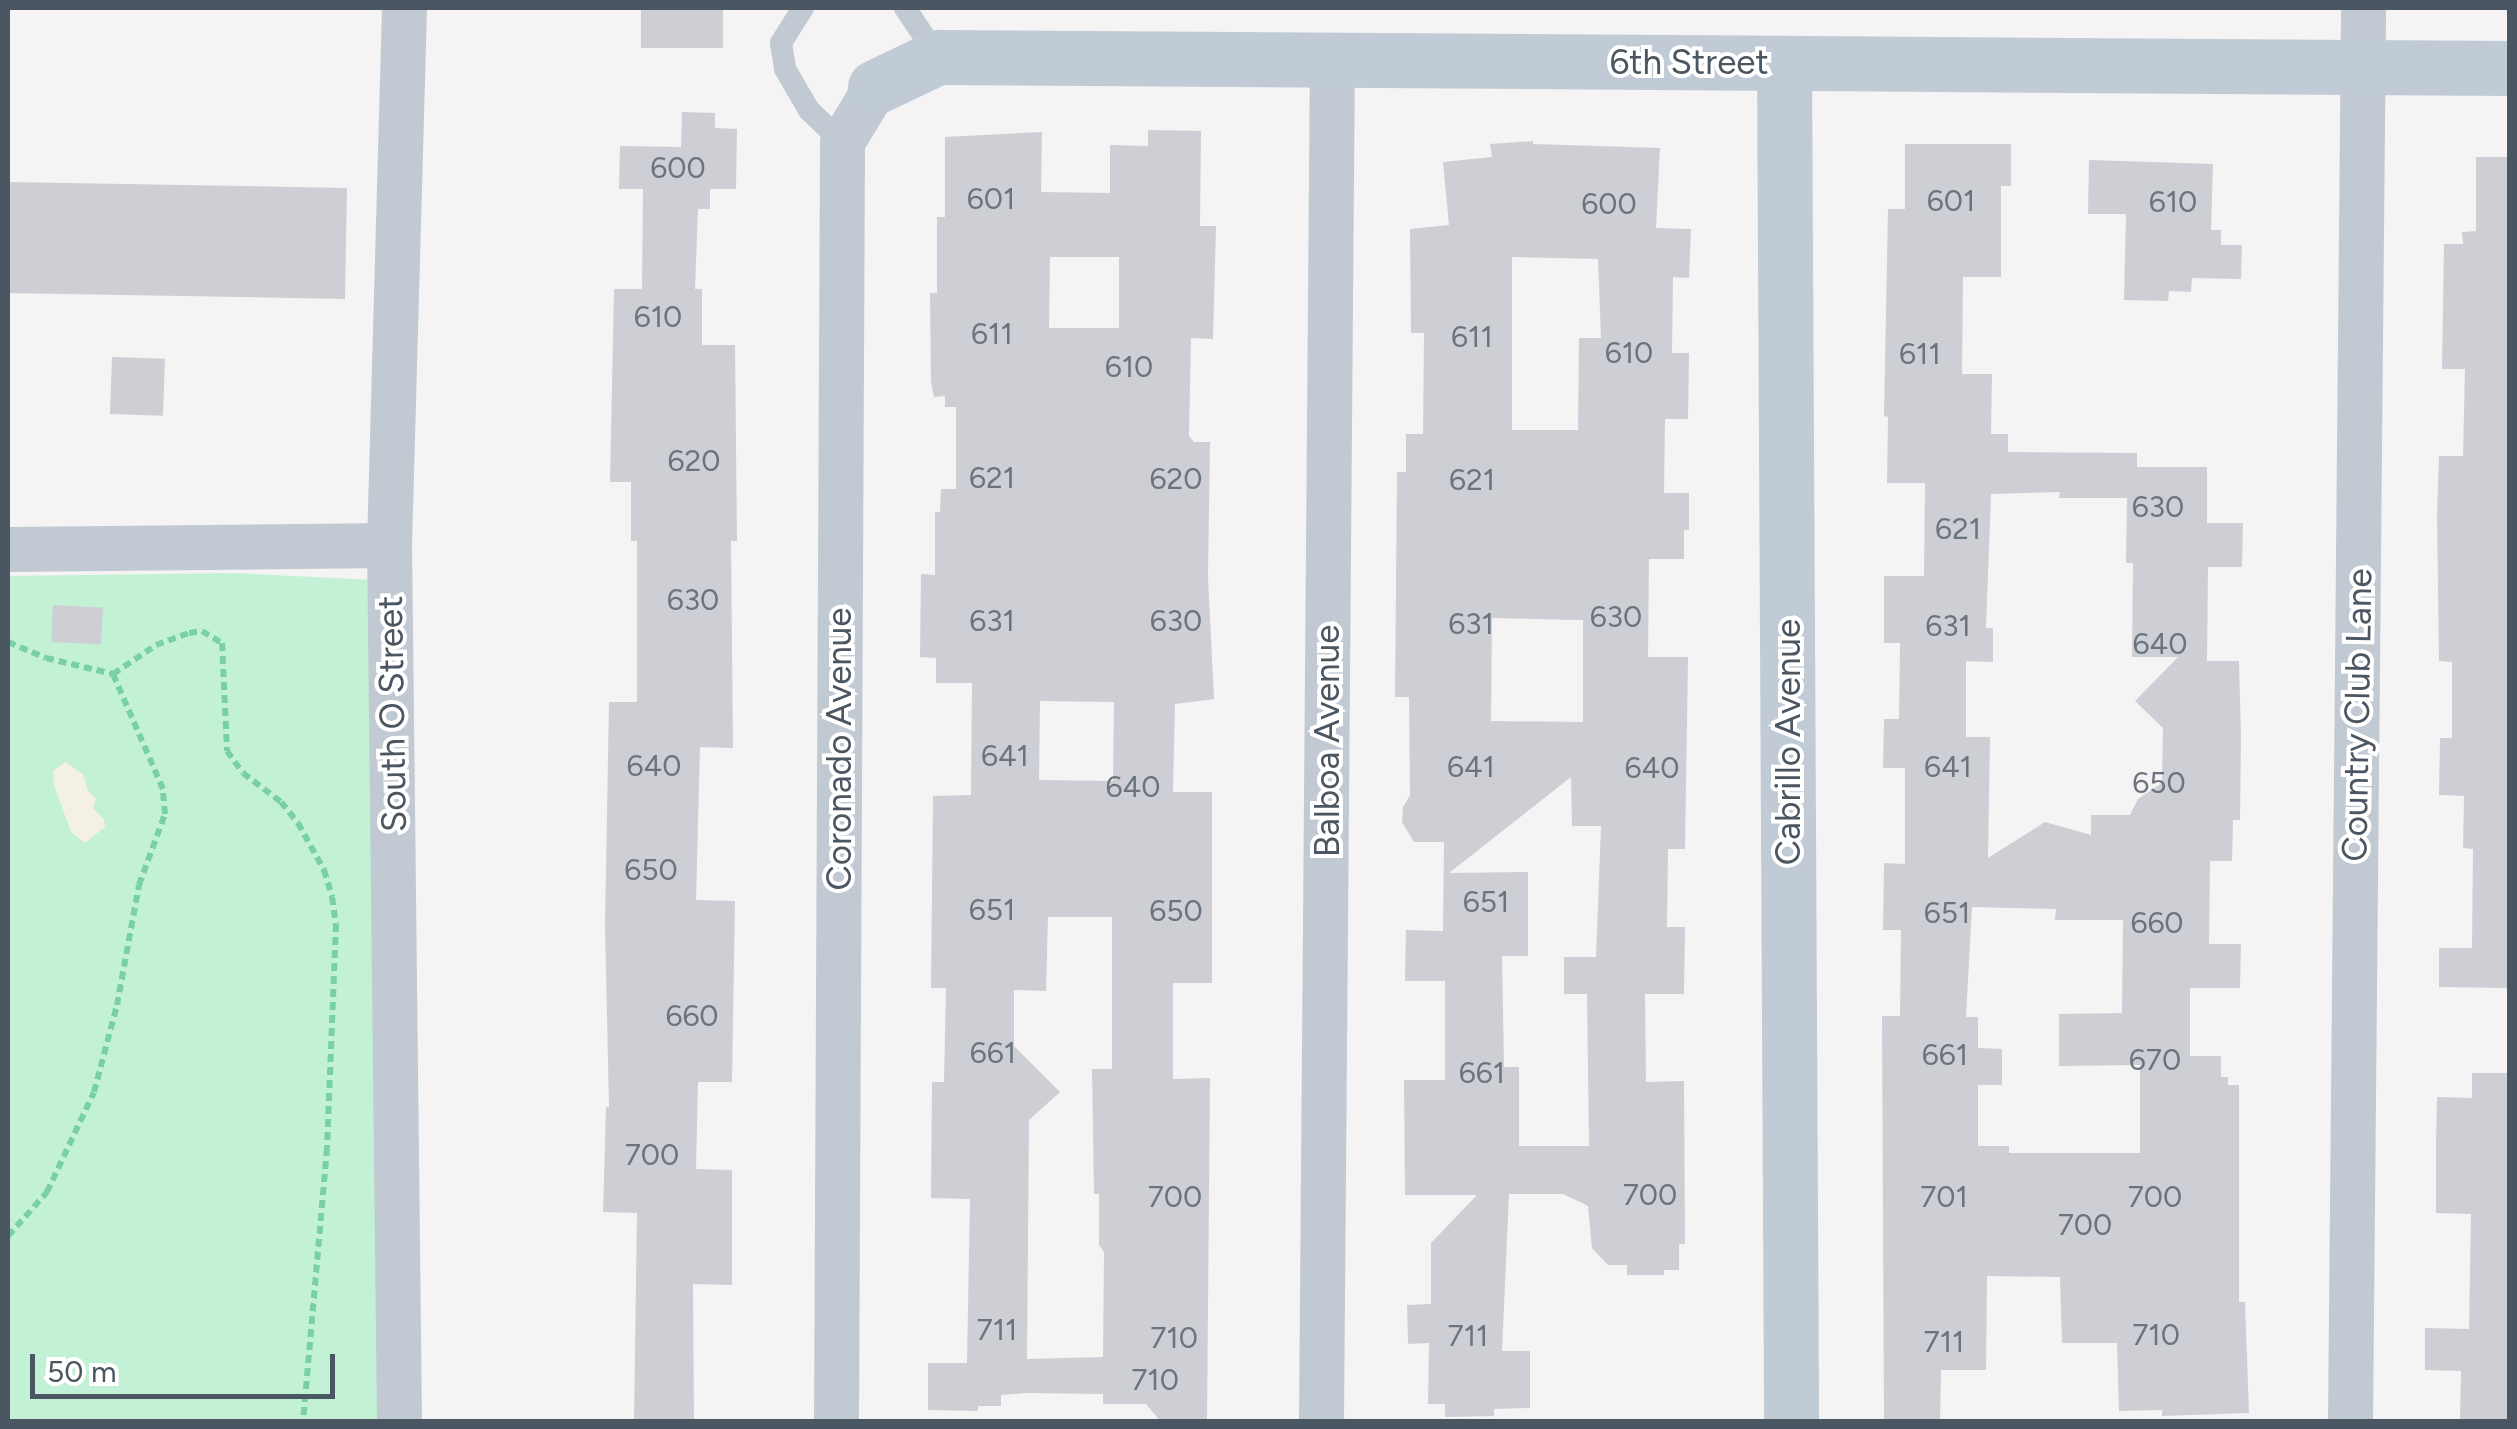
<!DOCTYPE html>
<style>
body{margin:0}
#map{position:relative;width:2517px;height:1429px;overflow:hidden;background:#f5f3f3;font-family:Figtree,sans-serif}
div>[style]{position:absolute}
.green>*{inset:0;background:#c3f1d5}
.sand>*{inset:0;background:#f5f0e5}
.building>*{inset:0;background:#cdcfd5;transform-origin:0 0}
.path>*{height:6px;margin-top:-3px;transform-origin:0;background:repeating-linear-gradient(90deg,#7ad0a6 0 8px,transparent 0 13px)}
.lane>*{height:22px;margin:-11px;padding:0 11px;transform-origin:11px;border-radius:11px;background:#c1cad2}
.street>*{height:45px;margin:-22.5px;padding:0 22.5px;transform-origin:22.5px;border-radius:22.5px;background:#c1cad2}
.secondary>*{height:55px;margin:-27.5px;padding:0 27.5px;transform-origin:27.5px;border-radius:27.5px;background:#c1cbd6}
span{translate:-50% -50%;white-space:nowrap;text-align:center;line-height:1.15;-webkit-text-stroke:8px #fff;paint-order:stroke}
.number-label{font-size:30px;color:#6b747e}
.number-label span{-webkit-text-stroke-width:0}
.street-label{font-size:35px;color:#4a5661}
.frame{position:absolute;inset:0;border:10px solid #4a5661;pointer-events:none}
.scale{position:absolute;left:30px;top:1354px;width:305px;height:45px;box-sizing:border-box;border:5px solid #4a5661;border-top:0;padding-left:12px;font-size:30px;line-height:35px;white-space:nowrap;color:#4a5661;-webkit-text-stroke:8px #fff;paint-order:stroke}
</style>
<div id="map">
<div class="green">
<i style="clip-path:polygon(236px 573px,373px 580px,387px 1421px,8px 1421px,8px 576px)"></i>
</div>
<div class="sand">
<i style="clip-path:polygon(65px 762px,83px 774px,88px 791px,96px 798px,93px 808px,104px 820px,105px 827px,85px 843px,71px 832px,54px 785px,53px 771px)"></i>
</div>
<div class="building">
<i style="left:641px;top:8px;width:82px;height:40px"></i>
<i style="clip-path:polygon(682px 112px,715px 113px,715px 128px,737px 129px,736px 189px,710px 189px,710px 209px,698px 209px,695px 289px,702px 289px,702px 345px,735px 345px,737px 541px,731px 541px,733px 748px,700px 747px,696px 900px,735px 901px,732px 1082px,698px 1082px,696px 1169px,732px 1170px,732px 1285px,693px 1284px,694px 1422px,634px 1422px,637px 1213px,603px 1212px,606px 1107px,609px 1107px,605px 925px,609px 702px,637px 702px,637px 541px,631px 541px,631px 482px,610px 482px,614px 289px,642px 289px,643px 189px,619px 189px,620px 146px,681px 147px)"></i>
<i style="clip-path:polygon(evenodd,1148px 130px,1201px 131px,1200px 226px,1216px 226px,1213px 339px,1191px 338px,1189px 436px,1194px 442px,1210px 442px,1208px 577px,1214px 699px,1175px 704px,1173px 792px,1212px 792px,1212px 983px,1173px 983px,1173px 1079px,1210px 1078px,1207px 1422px,1161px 1422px,1146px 1404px,1103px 1404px,1103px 1394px,1026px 1393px,1001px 1395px,1001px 1406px,978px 1406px,978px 1411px,928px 1410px,928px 1363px,967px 1363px,970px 1199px,931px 1198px,932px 1082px,944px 1082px,946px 988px,931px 988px,933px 796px,971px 795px,972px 683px,936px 683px,936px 658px,920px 657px,921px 574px,935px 575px,935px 512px,940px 512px,941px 489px,956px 489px,956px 407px,945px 407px,945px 396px,934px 397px,931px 382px,930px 293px,937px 293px,937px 217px,945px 217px,945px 137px,1042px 132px,1041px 192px,1110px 193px,1110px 145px,1148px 146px,1148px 130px,1050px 257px,1119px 257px,1119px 328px,1049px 328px,1050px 257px,1148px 130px,1040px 701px,1114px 702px,1113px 781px,1039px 780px,1040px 701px,1148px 130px,1048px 917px,1112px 917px,1112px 1069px,1092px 1069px,1094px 1194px,1099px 1194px,1099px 1245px,1104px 1252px,1103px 1357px,1027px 1359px,1029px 1120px,1060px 1092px,1014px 1046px,1014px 990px,1046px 991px,1048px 917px)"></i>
<i style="clip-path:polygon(evenodd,1533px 141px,1533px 144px,1660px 148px,1656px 228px,1691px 229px,1689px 278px,1673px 277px,1672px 353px,1689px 353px,1688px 419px,1665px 419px,1664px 493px,1689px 493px,1689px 530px,1684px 530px,1684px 559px,1649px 559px,1648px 657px,1688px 657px,1685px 849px,1668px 849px,1667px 927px,1685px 927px,1684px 994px,1645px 994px,1646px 1082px,1684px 1081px,1685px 1244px,1679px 1244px,1679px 1270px,1664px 1270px,1664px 1275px,1627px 1275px,1627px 1265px,1608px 1265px,1592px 1248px,1588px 1206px,1563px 1194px,1509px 1194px,1502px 1351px,1530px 1351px,1530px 1408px,1494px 1409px,1494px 1416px,1445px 1417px,1445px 1404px,1428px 1404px,1429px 1343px,1408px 1344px,1407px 1305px,1431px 1304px,1431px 1243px,1477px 1195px,1405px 1195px,1404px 1080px,1445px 1080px,1445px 981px,1405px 981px,1406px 930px,1443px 931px,1444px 842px,1414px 842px,1402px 822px,1403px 807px,1410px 795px,1409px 697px,1395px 697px,1397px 472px,1406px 472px,1406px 434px,1423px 434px,1424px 333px,1411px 333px,1410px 229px,1449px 225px,1443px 162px,1492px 157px,1490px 144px,1533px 141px,1512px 257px,1598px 259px,1601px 338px,1579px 338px,1578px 430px,1512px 430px,1512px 257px,1533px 141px,1492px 618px,1583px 620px,1583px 722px,1491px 721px,1492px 618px,1533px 141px,1571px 777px,1572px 826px,1601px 826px,1596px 957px,1564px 957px,1564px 994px,1587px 994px,1589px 1146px,1519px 1146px,1519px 1067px,1504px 1067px,1502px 956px,1528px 956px,1528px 872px,1449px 873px,1571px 777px)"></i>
<i style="clip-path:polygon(evenodd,1905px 144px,2011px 144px,2011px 186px,2001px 186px,2001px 277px,1963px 277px,1962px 374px,1992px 374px,1991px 434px,2008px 434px,2008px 452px,2137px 453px,2137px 467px,2207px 467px,2207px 523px,2243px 523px,2242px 567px,2208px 567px,2207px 661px,2239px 661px,2241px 736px,2240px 820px,2233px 820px,2232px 861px,2210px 861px,2209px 944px,2241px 944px,2240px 988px,2190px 988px,2190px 1056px,2221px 1056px,2221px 1077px,2228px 1077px,2228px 1085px,2239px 1085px,2239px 1302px,2245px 1302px,2249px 1413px,2162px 1416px,2162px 1410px,2119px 1411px,2117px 1343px,2062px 1343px,2060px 1277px,1987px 1276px,1986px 1370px,1941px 1370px,1940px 1422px,1884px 1422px,1882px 1016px,1900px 1016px,1901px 930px,1883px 930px,1884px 863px,1905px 864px,1905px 768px,1883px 768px,1884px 719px,1899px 719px,1900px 643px,1884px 643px,1884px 576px,1924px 576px,1925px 483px,1887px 483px,1888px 417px,1884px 416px,1888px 209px,1905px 209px,1905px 144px,2060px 492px,2059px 498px,2127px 498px,2126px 563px,2133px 563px,2132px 657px,2178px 657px,2135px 701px,2163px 728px,2162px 783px,2138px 799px,2130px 815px,2091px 815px,2091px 835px,2045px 822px,1988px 858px,1990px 737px,1966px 737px,1966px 661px,1993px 662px,1993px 628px,1986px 628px,1991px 494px,2060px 492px,1905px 144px,1972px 907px,2056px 909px,2055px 920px,2123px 920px,2122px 1013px,2059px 1014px,2059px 1066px,2140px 1065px,2140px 1153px,2009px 1153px,2009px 1146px,1978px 1146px,1978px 1085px,2002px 1085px,2002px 1049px,1978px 1048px,1978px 1017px,1966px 1017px,1972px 907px)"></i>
<i style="clip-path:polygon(2476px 157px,2510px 157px,2510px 988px,2439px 987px,2439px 948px,2472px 948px,2473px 849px,2463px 848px,2464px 796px,2439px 795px,2440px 738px,2452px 738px,2452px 662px,2439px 661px,2437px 516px,2439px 456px,2463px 456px,2465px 369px,2442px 369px,2444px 244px,2463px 244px,2462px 232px,2476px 231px)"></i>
<i style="clip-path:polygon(2089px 160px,2213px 164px,2211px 230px,2221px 230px,2221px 245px,2242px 245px,2241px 279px,2192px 278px,2191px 292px,2169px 291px,2168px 301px,2124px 300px,2126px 214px,2088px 214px)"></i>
<i style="left:8px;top:182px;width:339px;height:111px;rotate:1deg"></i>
<i style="left:112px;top:357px;width:53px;height:57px;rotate:2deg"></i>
<i style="left:53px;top:605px;width:50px;height:37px;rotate:3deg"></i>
<i style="clip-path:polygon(2472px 1073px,2510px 1073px,2510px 1420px,2460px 1420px,2461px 1371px,2425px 1370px,2425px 1328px,2469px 1329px,2471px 1214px,2436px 1213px,2436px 1143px,2437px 1097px,2472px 1098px)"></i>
</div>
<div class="path">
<i style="left:8px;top:642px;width:41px;rotate:22.8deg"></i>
<i style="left:46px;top:658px;width:69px;rotate:13.4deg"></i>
<i style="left:113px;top:674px;width:52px;rotate:-34deg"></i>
<i style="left:156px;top:645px;width:35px;rotate:-20deg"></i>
<i style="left:189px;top:633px;width:13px;rotate:-9deg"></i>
<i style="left:202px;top:631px;width:23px;rotate:31deg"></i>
<i style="left:222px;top:643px;width:108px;rotate:87.3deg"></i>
<i style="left:227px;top:751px;width:27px;rotate:54deg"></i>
<i style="left:243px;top:773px;width:48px;rotate:37.3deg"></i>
<i style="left:281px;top:802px;width:27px;rotate:51deg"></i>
<i style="left:298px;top:823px;width:54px;rotate:61deg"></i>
<i style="left:324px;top:870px;width:28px;rotate:73deg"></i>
<i style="left:332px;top:897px;width:27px;rotate:82deg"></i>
<i style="left:336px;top:924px;width:224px;rotate:92.3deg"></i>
<i style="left:327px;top:1148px;width:275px;rotate:95deg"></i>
<i style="left:8px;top:1236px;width:59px;rotate:-48.4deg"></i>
<i style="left:47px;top:1192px;width:110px;rotate:-64.8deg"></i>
<i style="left:94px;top:1092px;width:90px;rotate:-75.2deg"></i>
<i style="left:117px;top:1005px;width:122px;rotate:-79.6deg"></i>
<i style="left:139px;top:885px;width:76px;rotate:-69.9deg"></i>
<i style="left:165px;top:814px;width:25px;rotate:-95deg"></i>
<i style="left:163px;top:789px;width:125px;rotate:-113.5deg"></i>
</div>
<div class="lane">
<i style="left:803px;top:8px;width:41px;rotate:122.2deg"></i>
<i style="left:781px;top:43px;width:26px;rotate:81deg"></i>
<i style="left:785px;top:69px;width:48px;rotate:59.7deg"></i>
<i style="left:809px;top:110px;width:46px;rotate:44.1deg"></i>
<i style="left:905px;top:8px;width:59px;rotate:56deg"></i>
</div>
<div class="street">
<i style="left:8px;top:549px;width:381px;rotate:-0.6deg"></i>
<i style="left:399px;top:1422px;width:877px;rotate:-90.65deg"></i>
<i style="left:389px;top:545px;width:537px;rotate:-88.4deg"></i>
<i style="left:836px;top:1422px;width:1280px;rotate:-89.73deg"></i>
<i style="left:842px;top:142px;width:64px;rotate:-59deg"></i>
<i style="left:1321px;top:1422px;width:1362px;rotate:-89.54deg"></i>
<i style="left:2350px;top:1422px;width:1414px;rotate:-89.47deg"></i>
</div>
<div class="secondary">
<i style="left:1784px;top:63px;width:1359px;rotate:89.7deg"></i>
<i style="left:875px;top:87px;width:70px;rotate:-25.5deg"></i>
<i style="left:938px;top:57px;width:1572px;rotate:0.4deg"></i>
</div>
<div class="number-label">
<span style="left:678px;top:168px">600</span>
<span style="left:991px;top:199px">601</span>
<span style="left:1951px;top:201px">601</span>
<span style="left:2173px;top:202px">610</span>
<span style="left:1609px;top:204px">600</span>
<span style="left:658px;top:317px">610</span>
<span style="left:992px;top:334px">611</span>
<span style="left:1472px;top:337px">611</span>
<span style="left:1629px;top:353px">610</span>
<span style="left:1920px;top:354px">611</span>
<span style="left:1129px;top:367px">610</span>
<span style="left:694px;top:461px">620</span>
<span style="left:992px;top:478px">621</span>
<span style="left:1176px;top:479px">620</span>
<span style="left:1472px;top:480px">621</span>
<span style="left:2158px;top:507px">630</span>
<span style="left:1958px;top:529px">621</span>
<span style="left:693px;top:600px">630</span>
<span style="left:1616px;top:617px">630</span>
<span style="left:992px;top:621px">631</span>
<span style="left:1176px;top:621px">630</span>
<span style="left:1471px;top:624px">631</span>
<span style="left:1948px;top:626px">631</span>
<span style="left:2160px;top:644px">640</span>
<span style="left:1005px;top:756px">641</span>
<span style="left:654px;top:766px">640</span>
<span style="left:1471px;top:767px">641</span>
<span style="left:1948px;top:767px">641</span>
<span style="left:1652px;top:768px">640</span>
<span style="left:2159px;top:783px">650</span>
<span style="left:1133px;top:787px">640</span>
<span style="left:651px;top:870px">650</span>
<span style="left:1486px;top:902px">651</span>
<span style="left:992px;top:910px">651</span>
<span style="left:1176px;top:911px">650</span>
<span style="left:1947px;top:913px">651</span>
<span style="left:2157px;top:923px">660</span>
<span style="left:692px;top:1016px">660</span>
<span style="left:993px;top:1053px">661</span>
<span style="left:1945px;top:1055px">661</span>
<span style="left:2155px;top:1060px">670</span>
<span style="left:1482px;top:1073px">661</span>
<span style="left:652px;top:1155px">700</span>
<span style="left:1650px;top:1195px">700</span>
<span style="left:1175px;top:1197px">700</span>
<span style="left:1944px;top:1197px">701</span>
<span style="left:2155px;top:1197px">700</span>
<span style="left:2085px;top:1225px">700</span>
<span style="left:997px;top:1330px">711</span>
<span style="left:2156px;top:1335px">710</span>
<span style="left:1468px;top:1336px">711</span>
<span style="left:1174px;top:1338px">710</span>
<span style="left:1944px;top:1342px">711</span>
<span style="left:1155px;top:1380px">710</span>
</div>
<div class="street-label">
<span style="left:1689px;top:62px">6th Street</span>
<span style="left:392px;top:714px;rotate:-91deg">South O Street</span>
<span style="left:2357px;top:715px;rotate:-89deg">Country Club Lane</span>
<span style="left:1327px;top:741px;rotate:-90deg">Balboa Avenue</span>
<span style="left:1788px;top:742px;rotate:-90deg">Cabrillo Avenue</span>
<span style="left:839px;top:749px;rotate:-90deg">Coronado Avenue</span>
</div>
<div class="frame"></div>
<div class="scale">50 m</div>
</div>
